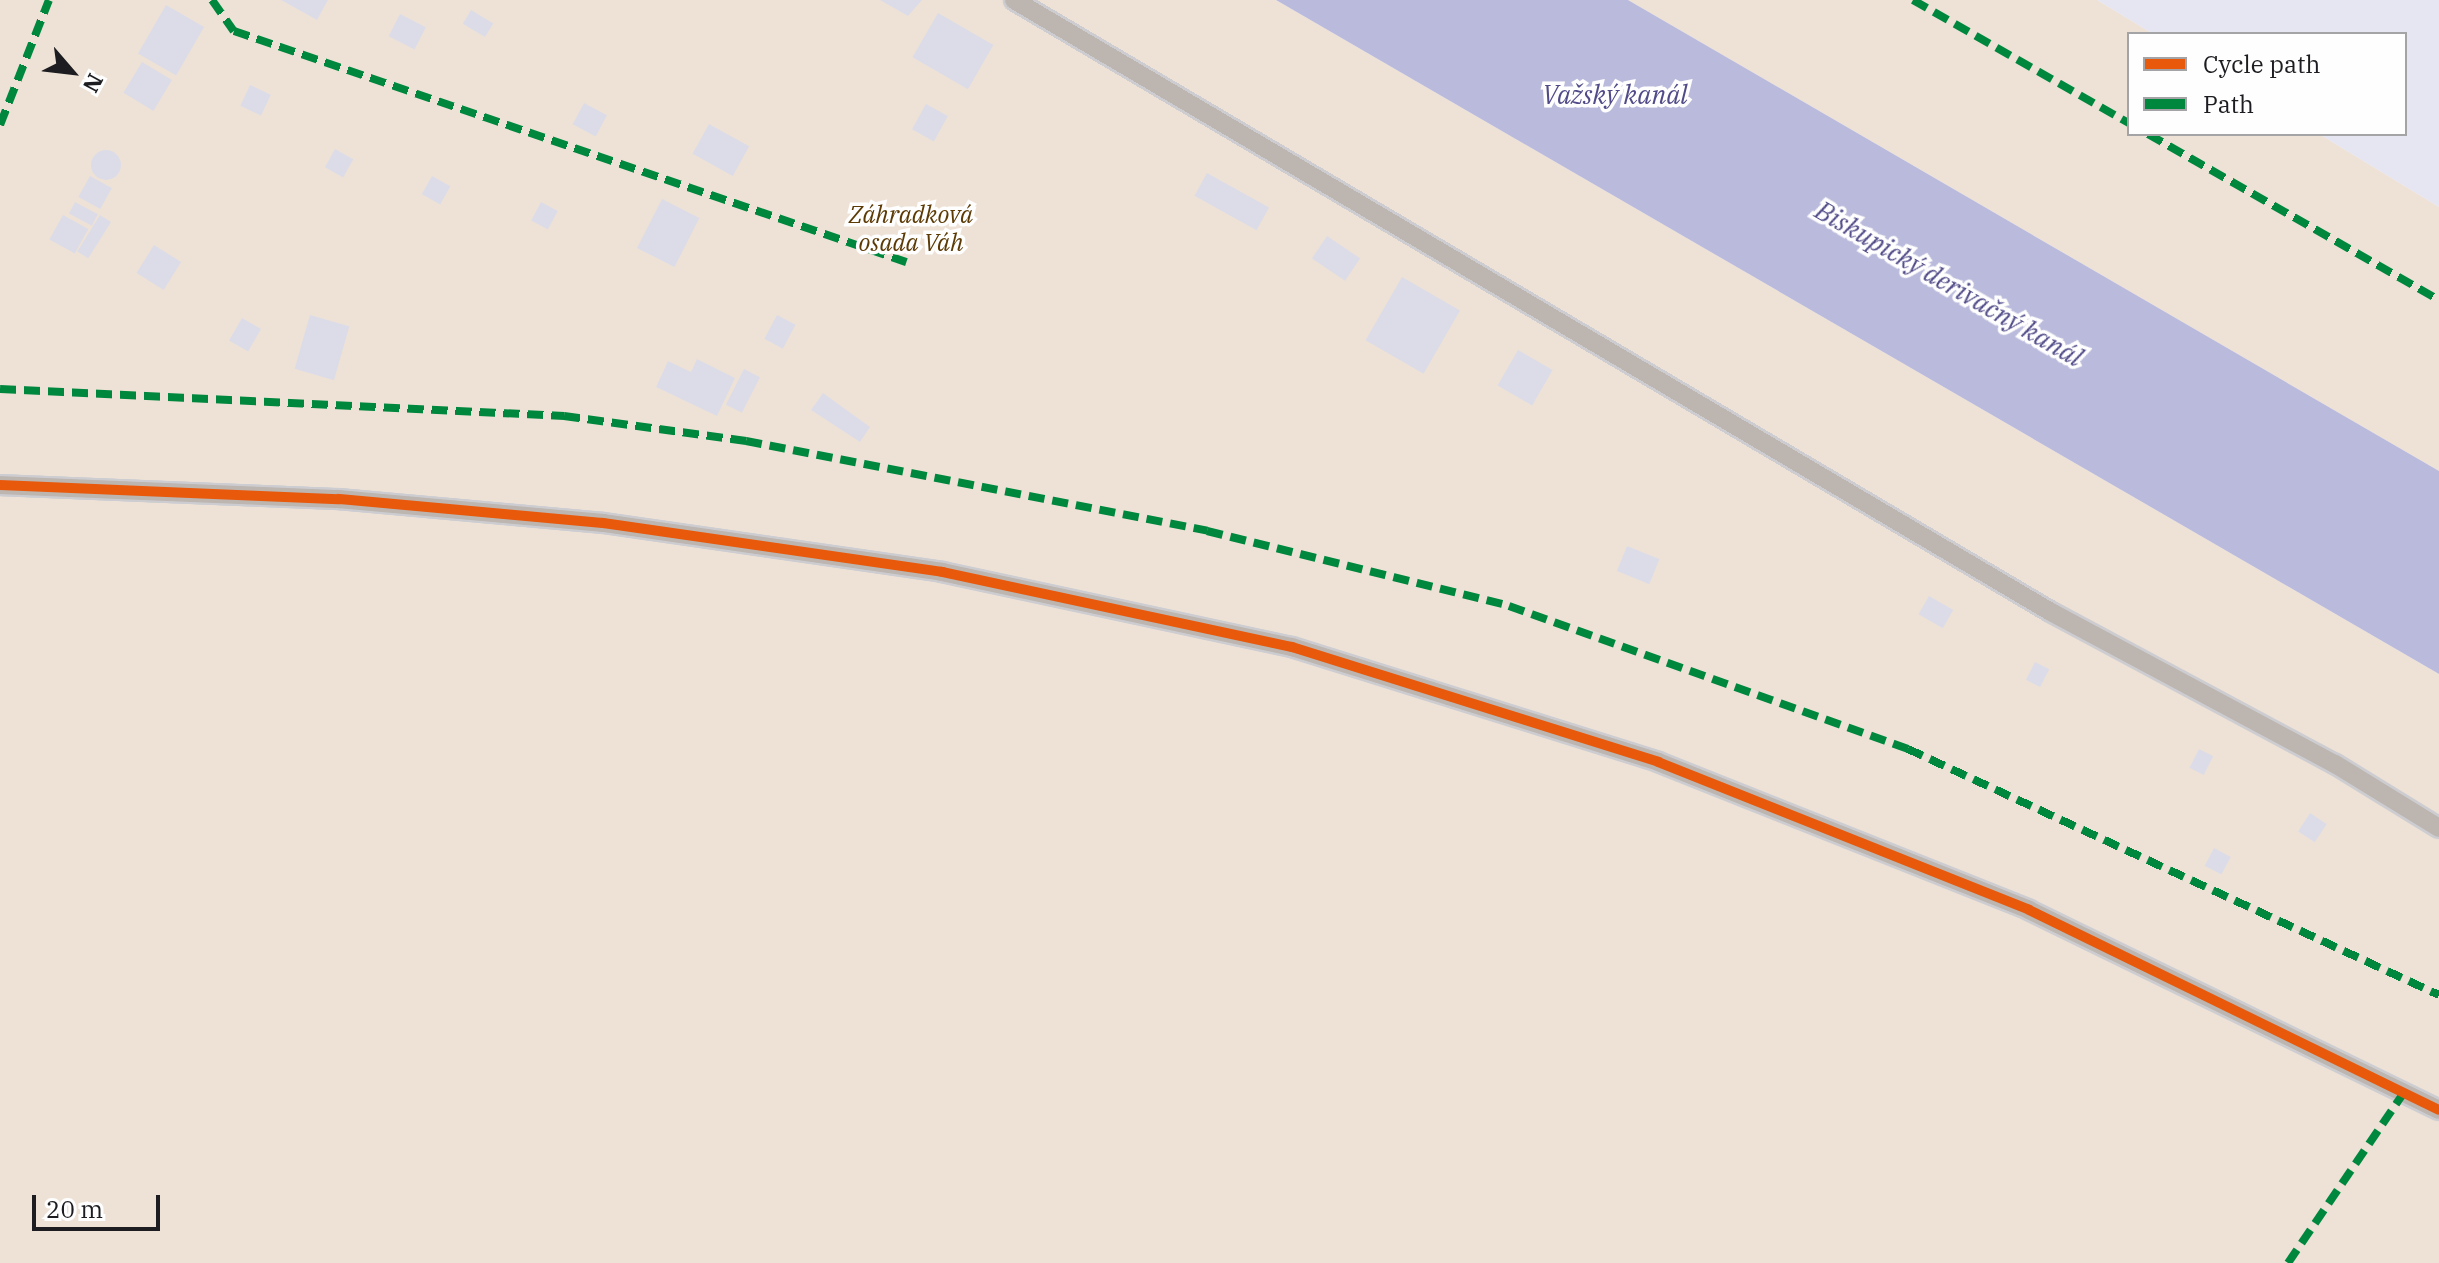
<!DOCTYPE html>
<meta charset="utf-8">
<style>
body{margin:0}
#map{position:relative;width:2439px;height:1263px;overflow:hidden;background:#f3f3f9;font-family:"IBM Plex Serif",serif}
div>[style]{position:absolute}
.built>*{inset:0;background:#e6e6f3}
.green>*{inset:0;background:#eee2d6}
.water>*{inset:0;background:#babadc}
.building>*{inset:0;background:#dcdce8;transform-origin:0 0}
.round{border-radius:50%}
.roads{filter:drop-shadow(2px 0 #cdcdd1) drop-shadow(-2px 0 #cdcdd1) drop-shadow(0 2px #cdcdd1) drop-shadow(0 -2px #cdcdd1)}
.service>*{height:18px;margin:-9px;padding:0 9px;transform-origin:9px;border-radius:9px;background:#bcb5b0}
.quiet>*{height:8px;margin-top:-4px;transform-origin:0;background:repeating-linear-gradient(90deg,#00873e 0 16px,transparent 0 24px)}
.cycleway>*{height:10px;margin:-5px;padding:0 5px;transform-origin:5px;border-radius:5px;background:#e8590c}
span{translate:-50% -50%;white-space:nowrap;text-align:center;line-height:1.15;-webkit-text-stroke:7px #fefefe;paint-order:stroke}
.park-label{font-size:24px;color:#5c3a05;font-style:italic}
.water-label{font-size:26px;color:#504b88;font-style:italic}
.legend{position:absolute;left:2127px;top:32px;width:280px;height:104px;box-sizing:border-box;background:#fefefe;border:2px solid #a4a4a6;margin:0;padding:10px 14px;list-style:none;font-size:24px;color:#1d1d21}
.legend li{display:flex;align-items:center;gap:16px;height:40px}
.legend b{width:40px;border:2px solid #a4a4a6}
.north{position:absolute;left:32px;top:32px;width:80px;height:80px;-webkit-text-stroke:6px #fefefe;paint-order:stroke;rotate:118deg;font-size:22px;font-weight:700;line-height:32px;text-align:center;color:#1d1d21}
.north::after{content:'';display:block;margin:auto;width:28px;height:36px;background:#1d1d21;clip-path:polygon(50% 0,100% 100%,50% 72%,0 100%)}
.scale{position:absolute;left:32px;top:1195px;width:128px;height:36px;box-sizing:border-box;border:4px solid #1d1d21;border-top:0;padding-left:10px;font-size:24px;line-height:28px;white-space:nowrap;color:#1d1d21;-webkit-text-stroke:6px #fefefe;paint-order:stroke}
</style>
<div id="map">
<div class="built">
<i style="clip-path:polygon(2097px 0,2439px 0,2439px 207px,2319px 134px,2405px 134px,2405px 34px,2153px 34px)"></i>
</div>
<div class="green">
<i style="clip-path:polygon(0 0,1276px 0,2439px 674px,2439px 1263px,0 1263px)"></i>
<i style="clip-path:polygon(1628px 0,2097px 0,2153px 34px,2129px 34px,2129px 134px,2319px 134px,2439px 207px,2439px 471px)"></i>
</div>
<div class="water">
<i style="clip-path:polygon(1276px 0,1628px 0,2439px 471px,2439px 674px)"></i>
</div>
<div class="building">
<i style="clip-path:polygon(281px 0,328px 0,317px 20px)"></i>
<i style="clip-path:polygon(880px 0,922px 0,908px 16px)"></i>
<i style="left:166px;top:5px;width:44px;height:56px;rotate:30deg"></i>
<i style="left:471px;top:10px;width:26px;height:16px;rotate:31deg"></i>
<i style="left:938px;top:13px;width:64px;height:51px;rotate:30deg"></i>
<i style="left:400px;top:14px;width:29px;height:25px;rotate:27deg"></i>
<i style="left:142px;top:62px;width:35px;height:36px;rotate:31deg"></i>
<i style="left:250px;top:85px;width:23px;height:23px;rotate:25deg"></i>
<i style="left:584px;top:103px;width:26px;height:24px;rotate:28deg"></i>
<i style="left:926px;top:104px;width:25px;height:29px;rotate:29deg"></i>
<i style="left:709px;top:124px;width:46px;height:34px;rotate:29deg"></i>
<i style="left:335px;top:149px;width:21px;height:21px;rotate:29deg"></i>
<i class="round" style="left:91px;top:150px;width:30px;height:30px"></i>
<i style="left:1207px;top:173px;width:71px;height:26px;rotate:29deg"></i>
<i style="left:90px;top:176px;width:25px;height:24px;rotate:29deg"></i>
<i style="left:432px;top:176px;width:21px;height:21px;rotate:29deg"></i>
<i style="left:662px;top:199px;width:42px;height:55px;rotate:27deg"></i>
<i style="left:75px;top:202px;width:26px;height:13px;rotate:28deg"></i>
<i style="left:541px;top:202px;width:19px;height:21px;rotate:28deg"></i>
<i style="left:63px;top:215px;width:29px;height:28px;rotate:29deg"></i>
<i style="left:100px;top:215px;width:13px;height:43px;rotate:32deg"></i>
<i style="left:1327px;top:236px;width:40px;height:27px;rotate:34deg"></i>
<i style="left:154px;top:245px;width:32px;height:33px;rotate:32deg"></i>
<i style="left:1402px;top:277px;width:67px;height:73px;rotate:30deg"></i>
<i style="left:310px;top:315px;width:41px;height:56px;rotate:16deg"></i>
<i style="left:777px;top:315px;width:21px;height:27px;rotate:28deg"></i>
<i style="left:242px;top:318px;width:22px;height:26px;rotate:30deg"></i>
<i style="left:1518px;top:350px;width:40px;height:41px;rotate:30deg"></i>
<i style="clip-path:polygon(697px 359px,735px 378px,717px 416px,656px 387px,668px 361px,691px 372px)"></i>
<i style="left:744px;top:369px;width:18px;height:40px;rotate:27deg"></i>
<i style="clip-path:polygon(823px 393px,870px 427px,860px 442px,811px 410px)"></i>
<i style="left:1627px;top:546px;width:35px;height:27px;rotate:22deg"></i>
<i style="left:1929px;top:596px;width:28px;height:21px;rotate:30deg"></i>
<i style="left:2035px;top:662px;width:16px;height:20px;rotate:27deg"></i>
<i style="left:2199px;top:749px;width:16px;height:21px;rotate:27deg"></i>
<i style="left:2310px;top:813px;width:20px;height:22px;rotate:33deg"></i>
<i style="left:2214px;top:848px;width:19px;height:20px;rotate:28deg"></i>
</div>
<div class="roads">
<div class="service">
<i style="left:1014px;top:0;width:1204px;rotate:30.55deg"></i>
<i style="left:2051px;top:612px;width:322px;rotate:28.2deg"></i>
<i style="left:2335px;top:764px;width:122px;rotate:31.6deg"></i>
<i style="left:0;top:485px;width:339px;rotate:2.4deg"></i>
<i style="left:339px;top:499px;width:265px;rotate:5.2deg"></i>
<i style="left:603px;top:523px;width:343px;rotate:8.2deg"></i>
<i style="left:942px;top:572px;width:358px;rotate:12.1deg"></i>
<i style="left:1292px;top:647px;width:384px;rotate:17.4deg"></i>
<i style="left:1658px;top:762px;width:399px;rotate:21.7deg"></i>
<i style="left:2029px;top:910px;width:456px;rotate:26deg"></i>
</div>
</div>
<div class="quiet">
<i style="left:212px;top:0;width:38px;rotate:55deg"></i>
<i style="left:234px;top:31px;width:711px;rotate:18.97deg"></i>
<i style="left:1913px;top:0;width:249px;rotate:29.7deg"></i>
<i style="left:0;top:125px;width:134px;rotate:-68.6deg"></i>
<i style="left:2148px;top:134px;width:335px;rotate:29.7deg"></i>
<i style="left:0;top:389px;width:565px;rotate:2.74deg"></i>
<i style="left:564px;top:416px;width:184px;rotate:7.8deg"></i>
<i style="left:746px;top:441px;width:470px;rotate:11deg"></i>
<i style="left:1207px;top:531px;width:311px;rotate:13.9deg"></i>
<i style="left:1509px;top:606px;width:424px;rotate:19.7deg"></i>
<i style="left:1908px;top:749px;width:585px;rotate:24.86deg"></i>
<i style="left:2288px;top:1263px;width:208px;rotate:-55.8deg"></i>
</div>
<div class="cycleway">
<i style="left:0;top:485px;width:339px;rotate:2.4deg"></i>
<i style="left:339px;top:499px;width:265px;rotate:5.2deg"></i>
<i style="left:603px;top:523px;width:343px;rotate:8.2deg"></i>
<i style="left:942px;top:572px;width:358px;rotate:12.1deg"></i>
<i style="left:1292px;top:647px;width:384px;rotate:17.4deg"></i>
<i style="left:1658px;top:762px;width:399px;rotate:21.7deg"></i>
<i style="left:2029px;top:910px;width:456px;rotate:26deg"></i>
</div>
<div class="park-label">
<span style="left:911px;top:229px">Záhradková<br>osada Váh</span>
</div>
<div class="water-label">
<span style="left:1615px;top:95px">Važský kanál</span>
<span style="left:1949px;top:284px;rotate:30deg">Biskupický derivačný kanál</span>
</div>
<ul class="legend">
<li><b style="height:10px;background:#e8590c"></b>Cycle path</li>
<li><b style="height:10px;background:#00873e"></b>Path</li>
</ul>
<div class="north">N</div>
<div class="scale">20 m</div>
</div>
